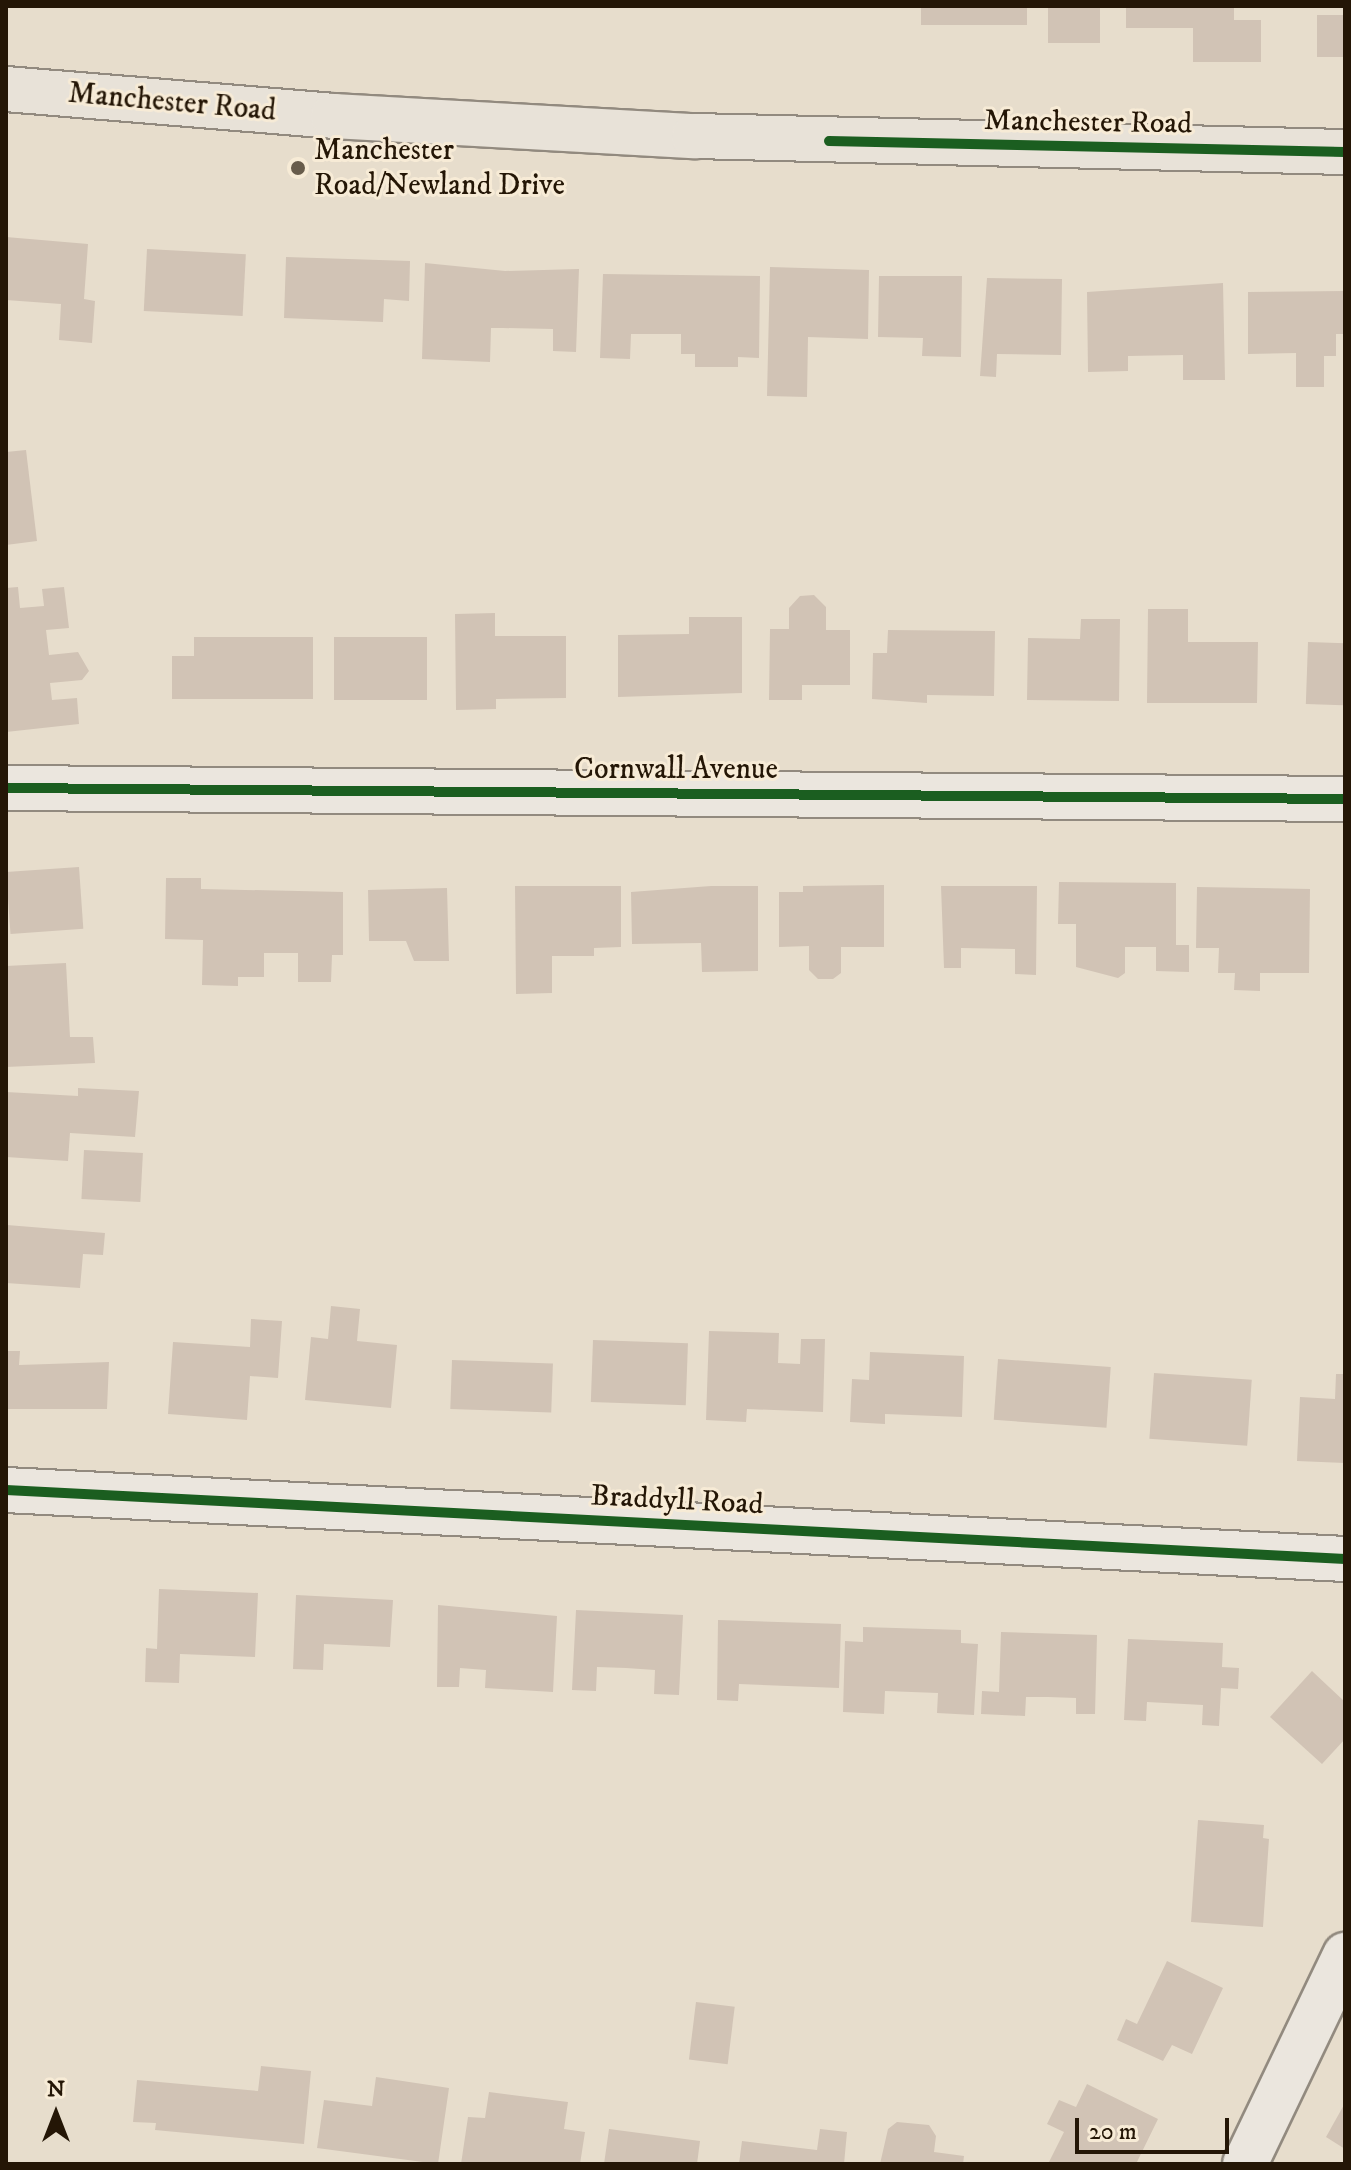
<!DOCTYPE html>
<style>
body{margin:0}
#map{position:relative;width:1351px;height:2170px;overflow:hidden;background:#e7ddcc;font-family:"IM FELL DW Pica",serif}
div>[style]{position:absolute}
.building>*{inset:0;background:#d1c3b5;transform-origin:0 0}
.roads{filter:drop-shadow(2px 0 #928a7f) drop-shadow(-2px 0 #928a7f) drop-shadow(0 2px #928a7f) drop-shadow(0 -2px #928a7f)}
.minor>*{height:44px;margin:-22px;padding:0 22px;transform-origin:22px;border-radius:22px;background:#ebe6de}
.trunk>*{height:44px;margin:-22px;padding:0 22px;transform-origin:22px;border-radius:22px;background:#e8e2d8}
.cycleway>*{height:10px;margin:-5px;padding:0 5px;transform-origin:5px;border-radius:5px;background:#1b5e20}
.dots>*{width:22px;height:22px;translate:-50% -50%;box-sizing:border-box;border:4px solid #f7ebd6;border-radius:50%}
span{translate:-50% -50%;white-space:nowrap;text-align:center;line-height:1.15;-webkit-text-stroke:6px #f7ebd6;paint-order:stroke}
.street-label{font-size:30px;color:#241606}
.poi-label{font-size:30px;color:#241606}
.left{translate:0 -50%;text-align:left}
.frame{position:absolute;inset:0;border:8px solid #241606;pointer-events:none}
.north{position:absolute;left:16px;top:2074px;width:80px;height:80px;-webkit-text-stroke:6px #f7ebd6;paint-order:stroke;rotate:0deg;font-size:22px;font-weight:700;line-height:32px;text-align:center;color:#241606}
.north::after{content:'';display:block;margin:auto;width:28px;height:36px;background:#241606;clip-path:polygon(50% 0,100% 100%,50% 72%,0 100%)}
.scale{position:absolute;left:1075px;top:2118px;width:154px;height:36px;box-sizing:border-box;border:4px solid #241606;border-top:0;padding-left:10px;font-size:24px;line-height:28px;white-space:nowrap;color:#241606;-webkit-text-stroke:6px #f7ebd6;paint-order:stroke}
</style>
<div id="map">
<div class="building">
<i style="left:921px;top:6px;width:106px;height:19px"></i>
<i style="left:1048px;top:6px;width:52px;height:37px"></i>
<i style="clip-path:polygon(1126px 6px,1234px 6px,1234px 20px,1261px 20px,1261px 62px,1193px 62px,1193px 28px,1126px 28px)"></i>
<i style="left:1317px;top:15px;width:28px;height:42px"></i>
<i style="clip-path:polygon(6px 237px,88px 244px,84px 299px,95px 301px,92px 343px,59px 340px,61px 304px,6px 300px)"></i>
<i style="left:147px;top:249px;width:99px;height:62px;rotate:3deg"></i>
<i style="clip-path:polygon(286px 257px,410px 261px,409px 301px,384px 299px,383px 322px,284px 318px)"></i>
<i style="clip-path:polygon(425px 263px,505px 271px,579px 269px,576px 352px,553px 351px,553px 329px,503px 328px,491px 328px,490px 362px,422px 359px)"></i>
<i style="clip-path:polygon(770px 267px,869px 270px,868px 339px,808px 337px,807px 397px,767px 396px)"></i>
<i style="clip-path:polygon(603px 274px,760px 276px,759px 358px,738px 357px,738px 367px,695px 367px,695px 354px,681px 354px,681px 334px,631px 334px,630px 359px,600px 358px)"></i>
<i style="clip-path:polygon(879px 276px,962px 276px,961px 357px,922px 356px,923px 338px,878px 337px)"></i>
<i style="clip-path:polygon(987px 278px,1062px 279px,1061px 355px,997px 354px,996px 377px,980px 376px)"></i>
<i style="clip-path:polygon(1223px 283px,1225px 380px,1183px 380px,1183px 355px,1128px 356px,1128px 371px,1088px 372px,1087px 292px)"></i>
<i style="clip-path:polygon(1345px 291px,1345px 334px,1336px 334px,1336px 356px,1324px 356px,1324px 387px,1296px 387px,1296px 353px,1248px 354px,1248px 292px)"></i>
<i style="clip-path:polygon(26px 450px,37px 541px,6px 545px,6px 452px)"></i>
<i style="clip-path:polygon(18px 587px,20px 608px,44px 606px,42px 589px,64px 587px,69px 628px,46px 630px,49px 655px,78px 652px,89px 671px,82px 680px,50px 683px,52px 700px,77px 698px,79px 724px,6px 732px,6px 588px)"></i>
<i style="clip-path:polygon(814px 595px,826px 607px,826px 630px,850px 630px,850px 685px,802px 685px,802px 700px,769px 700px,770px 629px,789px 629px,789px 608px,800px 596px)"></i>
<i style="clip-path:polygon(1148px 609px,1188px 609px,1188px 642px,1258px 642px,1257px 703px,1147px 703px)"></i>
<i style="clip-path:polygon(495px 613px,495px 636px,566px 636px,566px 698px,496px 699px,496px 709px,456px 710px,455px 614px)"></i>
<i style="clip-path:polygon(689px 617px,742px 617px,742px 693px,618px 697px,618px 635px,689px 634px)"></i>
<i style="clip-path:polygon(1081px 619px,1120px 619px,1119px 701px,1027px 700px,1028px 638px,1080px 639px)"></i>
<i style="clip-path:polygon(888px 630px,995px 631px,994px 696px,927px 695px,927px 703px,872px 699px,873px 653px,887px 653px)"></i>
<i style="clip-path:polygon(194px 637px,313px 637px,313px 699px,172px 699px,172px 656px,194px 656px)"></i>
<i style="left:334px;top:637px;width:93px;height:63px"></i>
<i style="left:1308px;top:642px;width:37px;height:62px;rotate:2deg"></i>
<i style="left:79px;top:867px;width:62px;height:73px;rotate:86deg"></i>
<i style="clip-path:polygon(166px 878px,201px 878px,201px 889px,343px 892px,343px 955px,332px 955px,331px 982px,298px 982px,298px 953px,264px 953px,264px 977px,238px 977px,238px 986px,202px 985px,203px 940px,165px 939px)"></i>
<i style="clip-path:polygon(1059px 882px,1176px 883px,1176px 945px,1189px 945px,1189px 972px,1156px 971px,1156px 947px,1125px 947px,1125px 973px,1118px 978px,1076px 967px,1076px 924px,1058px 924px)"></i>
<i style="clip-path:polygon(884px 885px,884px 947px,841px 947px,841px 973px,833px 979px,818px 979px,809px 970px,809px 946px,779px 947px,779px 892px,803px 892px,803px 886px)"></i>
<i style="clip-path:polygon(515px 886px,621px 886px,621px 947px,594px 948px,594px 956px,552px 956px,552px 993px,516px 994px)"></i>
<i style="clip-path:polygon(711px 886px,758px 886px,758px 971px,702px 972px,701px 943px,632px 944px,631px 892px)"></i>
<i style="clip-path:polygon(941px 886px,1037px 886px,1036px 975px,1015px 974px,1015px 949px,961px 948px,961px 968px,944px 968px)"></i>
<i style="clip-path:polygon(1197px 887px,1310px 889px,1309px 973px,1260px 973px,1260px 991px,1234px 990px,1235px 973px,1218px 973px,1219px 948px,1196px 948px)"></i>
<i style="clip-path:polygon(447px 888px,449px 961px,414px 961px,406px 941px,369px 941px,368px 890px)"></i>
<i style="clip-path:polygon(66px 963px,70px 1037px,93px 1037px,95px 1063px,6px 1067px,6px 966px)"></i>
<i style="clip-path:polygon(78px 1088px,139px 1091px,135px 1137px,70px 1133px,68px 1161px,6px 1157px,6px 1092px,78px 1096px)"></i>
<i style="left:84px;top:1150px;width:59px;height:49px;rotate:3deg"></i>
<i style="clip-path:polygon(7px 1225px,105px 1233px,103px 1255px,83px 1254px,80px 1288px,6px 1283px)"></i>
<i style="clip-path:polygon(331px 1306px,360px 1309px,357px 1341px,397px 1345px,391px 1408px,305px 1400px,311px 1337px,328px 1339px)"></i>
<i style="clip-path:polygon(251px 1319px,282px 1321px,278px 1378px,250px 1376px,247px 1420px,168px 1414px,173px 1342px,250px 1347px)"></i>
<i style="clip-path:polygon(709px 1331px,779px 1333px,778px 1363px,800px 1364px,801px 1339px,825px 1339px,823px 1412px,747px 1409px,746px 1422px,706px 1420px)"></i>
<i style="left:593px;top:1340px;width:95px;height:62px;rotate:2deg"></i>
<i style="clip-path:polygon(6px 1351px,20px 1351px,19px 1365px,109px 1362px,107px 1409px,6px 1409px)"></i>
<i style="clip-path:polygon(870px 1352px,964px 1356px,962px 1417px,885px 1414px,885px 1424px,850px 1422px,852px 1379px,869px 1380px)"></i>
<i style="left:998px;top:1359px;width:113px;height:61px;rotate:4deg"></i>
<i style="left:452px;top:1360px;width:101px;height:49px;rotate:2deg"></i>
<i style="left:1154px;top:1373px;width:98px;height:66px;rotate:4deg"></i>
<i style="clip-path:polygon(1336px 1374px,1345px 1374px,1345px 1463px,1297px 1461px,1300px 1397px,1335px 1399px)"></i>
<i style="clip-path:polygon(159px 1589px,258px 1593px,255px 1657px,180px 1654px,179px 1683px,145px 1682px,146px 1648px,157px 1649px)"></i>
<i style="clip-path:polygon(296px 1595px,393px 1600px,390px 1647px,324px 1644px,323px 1670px,293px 1669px)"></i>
<i style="clip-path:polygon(438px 1605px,557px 1616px,553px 1692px,485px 1688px,486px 1670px,460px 1668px,459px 1687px,437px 1687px)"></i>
<i style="clip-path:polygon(576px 1610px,683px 1615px,679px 1695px,654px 1694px,655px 1670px,626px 1668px,597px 1667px,596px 1691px,572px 1690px)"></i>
<i style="clip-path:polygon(718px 1620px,841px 1624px,839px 1688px,739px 1684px,738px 1701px,717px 1700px)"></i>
<i style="clip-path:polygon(863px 1627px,961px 1630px,961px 1643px,978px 1644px,974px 1715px,937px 1713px,938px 1693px,885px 1691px,884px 1714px,843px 1712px,845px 1641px,863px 1642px)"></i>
<i style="clip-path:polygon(1001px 1632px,1097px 1635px,1095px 1714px,1076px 1714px,1076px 1698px,1048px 1697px,1026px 1697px,1025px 1716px,981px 1714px,982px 1691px,999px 1692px)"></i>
<i style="clip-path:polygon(1128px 1639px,1223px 1643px,1222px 1667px,1239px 1668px,1238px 1689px,1221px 1688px,1219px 1726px,1202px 1725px,1203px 1705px,1147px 1702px,1146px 1721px,1124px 1720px)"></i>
<i style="clip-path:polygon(1312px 1671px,1345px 1702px,1345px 1739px,1322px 1764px,1270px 1717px)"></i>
<i style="clip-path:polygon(1198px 1820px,1264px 1825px,1263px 1838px,1269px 1839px,1263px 1927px,1191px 1922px)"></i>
<i style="clip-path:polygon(1167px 1961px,1223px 1988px,1192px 2054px,1172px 2045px,1163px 2061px,1117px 2040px,1126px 2019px,1137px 2024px)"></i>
<i style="left:696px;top:2002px;width:39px;height:58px;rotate:7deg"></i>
<i style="clip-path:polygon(261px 2066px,311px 2071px,304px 2144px,155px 2130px,156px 2123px,133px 2122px,137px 2080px,258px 2091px)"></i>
<i style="clip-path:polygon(376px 2077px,449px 2088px,438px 2164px,317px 2148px,324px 2100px,372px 2106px)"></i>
<i style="clip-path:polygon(1087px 2084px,1158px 2119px,1136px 2164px,1048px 2164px,1064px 2132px,1047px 2124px,1059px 2100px,1076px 2107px)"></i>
<i style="clip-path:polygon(489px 2092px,568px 2102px,564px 2129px,585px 2132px,580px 2164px,461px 2164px,468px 2117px,485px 2118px)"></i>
<i style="clip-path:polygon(1345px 2103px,1345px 2149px,1326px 2137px)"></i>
<i style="clip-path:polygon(897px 2122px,929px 2125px,936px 2136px,934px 2152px,964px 2156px,963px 2164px,880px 2164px,888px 2129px)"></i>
<i style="clip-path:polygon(609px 2129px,700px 2141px,697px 2164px,604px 2164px)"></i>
<i style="clip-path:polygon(820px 2129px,847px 2132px,844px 2164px,739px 2164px,742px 2141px,817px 2150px)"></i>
</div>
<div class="roads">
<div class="minor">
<i style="left:6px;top:788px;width:1339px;rotate:0.47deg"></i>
<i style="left:6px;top:1490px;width:1341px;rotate:2.95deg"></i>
<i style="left:1245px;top:2164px;width:232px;rotate:-64.4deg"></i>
</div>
<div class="trunk">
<i style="left:6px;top:89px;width:328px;rotate:4.7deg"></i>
<i style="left:333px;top:116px;width:362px;rotate:3.2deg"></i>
<i style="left:694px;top:136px;width:651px;rotate:1.41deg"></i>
</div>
</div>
<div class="cycleway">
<i style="left:829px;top:141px;width:516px;rotate:1.22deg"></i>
<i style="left:6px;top:788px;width:1339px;rotate:0.47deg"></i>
<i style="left:6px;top:1490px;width:1341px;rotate:2.95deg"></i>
</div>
<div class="dots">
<i style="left:298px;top:168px;background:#685c4b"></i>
</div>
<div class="street-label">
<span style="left:172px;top:103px;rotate:5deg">Manchester Road</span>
<span style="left:1088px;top:123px;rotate:1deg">Manchester Road</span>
<span style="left:676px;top:770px">Cornwall Avenue</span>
<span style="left:677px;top:1501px;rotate:3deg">Braddyll Road</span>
</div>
<div class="poi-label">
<span class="left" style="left:314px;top:168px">Manchester<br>Road/Newland Drive</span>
</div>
<div class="frame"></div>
<div class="north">N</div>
<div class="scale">20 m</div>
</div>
